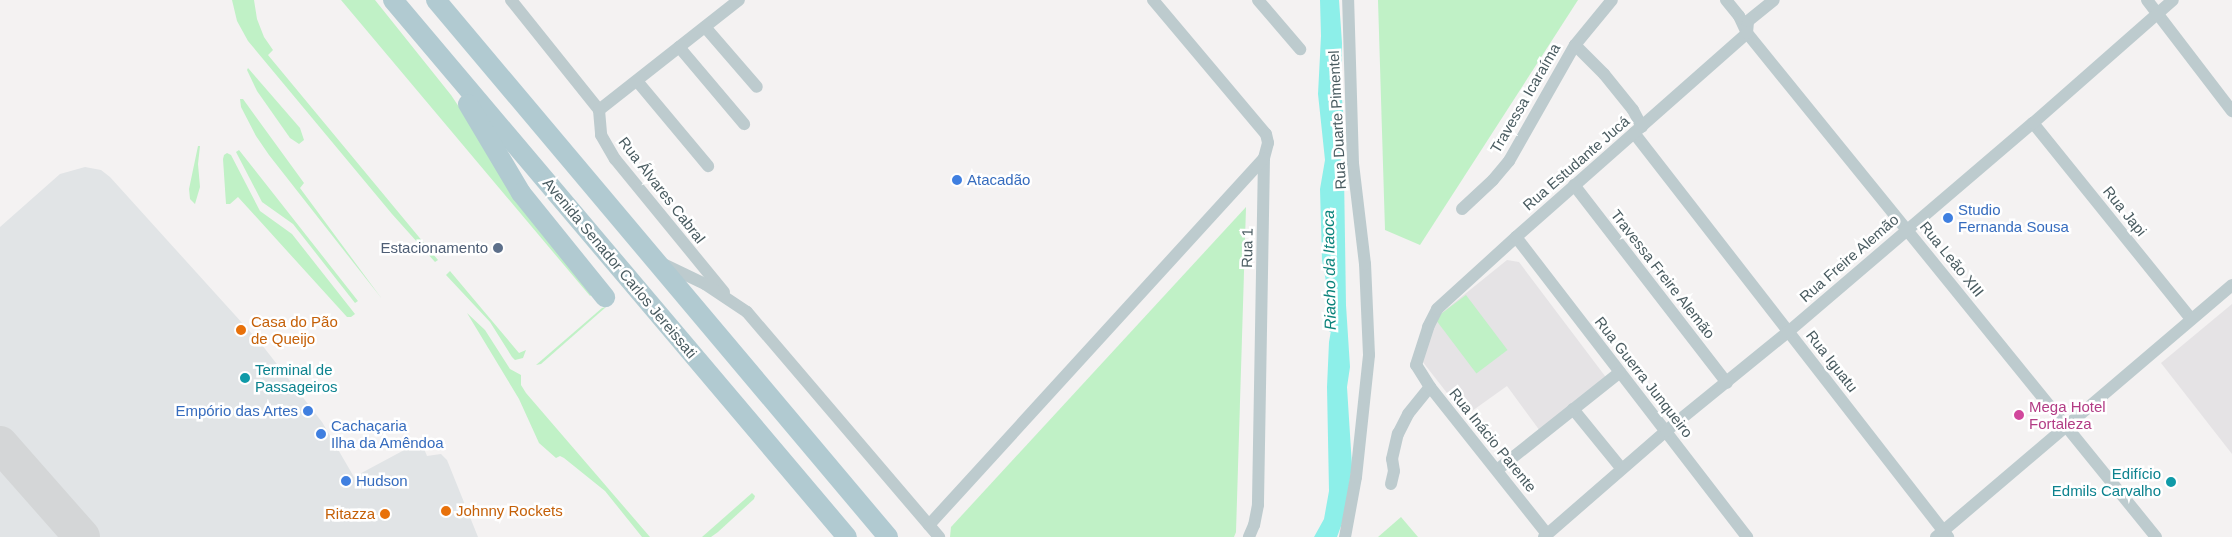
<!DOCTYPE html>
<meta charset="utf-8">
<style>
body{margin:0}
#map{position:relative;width:2232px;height:537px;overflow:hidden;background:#f4f2f2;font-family:Helvetica,sans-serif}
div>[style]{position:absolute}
.education>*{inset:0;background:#e5e3e5}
.airport>*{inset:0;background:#e1e4e6}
.green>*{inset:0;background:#c0f1c6;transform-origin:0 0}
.water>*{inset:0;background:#8defe9}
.stream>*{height:4px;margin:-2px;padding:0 2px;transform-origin:2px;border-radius:2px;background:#8defe9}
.taxiway>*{height:36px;margin:-18px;padding:0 18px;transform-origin:18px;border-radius:18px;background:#d4d6d7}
.street>*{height:12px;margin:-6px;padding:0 6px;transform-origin:6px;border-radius:6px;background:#bdcbce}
.primary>*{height:20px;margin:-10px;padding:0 10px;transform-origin:10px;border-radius:10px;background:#b1cad1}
.dots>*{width:14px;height:14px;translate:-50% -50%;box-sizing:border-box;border:2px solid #fff;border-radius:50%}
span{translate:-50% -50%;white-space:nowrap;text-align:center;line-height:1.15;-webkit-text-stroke:5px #fff;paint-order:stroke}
.street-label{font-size:15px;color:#495b60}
.shop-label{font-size:15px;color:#366cbe}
.left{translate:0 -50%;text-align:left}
.right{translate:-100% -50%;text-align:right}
.service-label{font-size:15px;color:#4e5e75}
.food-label{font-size:15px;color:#c56008}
.culture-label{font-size:15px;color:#0d838f}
.hotel-label{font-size:15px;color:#b23c85}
.water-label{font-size:16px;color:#0b837b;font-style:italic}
</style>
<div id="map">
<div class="education">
<i style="clip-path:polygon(1507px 260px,1519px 262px,1608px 380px,1540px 431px,1507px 386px,1465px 416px,1422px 361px,1434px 319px)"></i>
<i style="clip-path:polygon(2232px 304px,2232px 454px,2161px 363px)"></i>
</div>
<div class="airport">
<i style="clip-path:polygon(85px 167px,101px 170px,110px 177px,262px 345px,322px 422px,354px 477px,421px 441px,427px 456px,441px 454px,447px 460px,478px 537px,0 537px,0 227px,60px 174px)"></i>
</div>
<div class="green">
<i style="clip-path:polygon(232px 0,254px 0,257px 19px,264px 37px,273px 50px,268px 55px,438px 260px,435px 262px,392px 214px,248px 41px,237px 21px)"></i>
<i style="clip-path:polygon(341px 0,375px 0,451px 95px,494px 159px,594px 293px,590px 296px)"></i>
<i style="clip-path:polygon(1378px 0,1578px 0,1420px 245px,1385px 230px)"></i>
<i style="clip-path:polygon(248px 68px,300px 128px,304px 140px,299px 144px,290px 138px,257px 91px,247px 70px)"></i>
<i style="clip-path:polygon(240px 99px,243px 99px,304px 183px,300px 188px,382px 299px,269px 155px,256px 136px,241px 107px)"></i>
<i style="clip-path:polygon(198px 146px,200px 146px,198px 164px,200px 187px,195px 204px,190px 199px,189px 189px)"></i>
<i style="clip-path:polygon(239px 150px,358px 301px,355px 303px,293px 224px,262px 202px,236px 152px)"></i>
<i style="clip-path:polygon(227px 153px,231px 155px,260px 211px,292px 234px,355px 314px,351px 317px,347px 317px,238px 197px,230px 204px,226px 204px,223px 159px,224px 155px)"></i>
<i style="clip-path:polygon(1246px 207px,1236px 532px,1234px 537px,950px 537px,951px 527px)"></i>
<i style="clip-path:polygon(450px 271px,519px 353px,526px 350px,523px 358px,515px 360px,512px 357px,490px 322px,446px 275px)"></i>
<i style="left:1466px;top:295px;width:69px;height:39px;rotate:53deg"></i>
<i style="clip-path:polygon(606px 307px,541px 364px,536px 365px,602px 308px)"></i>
<i style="clip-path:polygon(467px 313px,485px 330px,510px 369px,521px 375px,521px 385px,526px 393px,650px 537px,642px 537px,605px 491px,564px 458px,560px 456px,556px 458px,539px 443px,519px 399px)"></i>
<i style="clip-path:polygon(752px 493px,755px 496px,754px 499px,718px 532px,711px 537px,702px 537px)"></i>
<i style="clip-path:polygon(1401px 517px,1418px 537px,1378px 537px)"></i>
</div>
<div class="water">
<i style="clip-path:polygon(1320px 0,1339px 0,1342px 43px,1341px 92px,1343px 108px,1346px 305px,1350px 367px,1347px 387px,1352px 466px,1344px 518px,1337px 537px,1314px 537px,1324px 519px,1329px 491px,1327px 387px,1329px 342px,1333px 319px,1322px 260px,1320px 189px,1325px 160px,1318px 94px,1321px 36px)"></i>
</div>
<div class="stream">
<i style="left:1331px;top:297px;width:33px;rotate:90deg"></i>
</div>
<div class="taxiway">
<i style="left:0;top:444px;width:124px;rotate:48.6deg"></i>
</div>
<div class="street">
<i style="left:511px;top:0;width:141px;rotate:51.3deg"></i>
<i style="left:599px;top:110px;width:25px;rotate:85deg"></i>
<i style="left:601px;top:135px;width:28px;rotate:60deg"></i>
<i style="left:615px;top:159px;width:172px;rotate:50.7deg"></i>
<i style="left:1153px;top:0;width:175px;rotate:49.9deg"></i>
<i style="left:1266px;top:134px;width:9px;rotate:77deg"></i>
<i style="left:1268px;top:143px;width:16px;rotate:105deg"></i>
<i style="left:1264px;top:158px;width:347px;rotate:91deg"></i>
<i style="left:1258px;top:505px;width:20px;rotate:101deg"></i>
<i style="left:1254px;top:525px;width:13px;rotate:113deg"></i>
<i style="left:1258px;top:0;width:65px;rotate:49.4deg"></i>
<i style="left:1726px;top:0;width:21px;rotate:51deg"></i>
<i style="left:1739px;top:16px;width:19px;rotate:65deg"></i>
<i style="left:1747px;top:33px;width:649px;rotate:50.94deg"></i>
<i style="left:2147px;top:0;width:140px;rotate:52.6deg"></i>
<i style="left:705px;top:27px;width:79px;rotate:49.1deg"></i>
<i style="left:1575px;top:45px;width:41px;rotate:45deg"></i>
<i style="left:1604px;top:74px;width:46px;rotate:51.1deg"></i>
<i style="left:1633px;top:110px;width:19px;rotate:62deg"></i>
<i style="left:679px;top:47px;width:101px;rotate:49.8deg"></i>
<i style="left:637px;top:81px;width:111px;rotate:50.1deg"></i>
<i style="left:599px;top:110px;width:178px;rotate:-38.2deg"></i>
<i style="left:2033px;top:123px;width:252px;rotate:51.1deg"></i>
<i style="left:1634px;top:133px;width:512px;rotate:52.14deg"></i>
<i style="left:1574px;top:185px;width:250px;rotate:52.3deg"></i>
<i style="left:1462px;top:209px;width:42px;rotate:-43.1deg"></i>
<i style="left:1493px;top:180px;width:25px;rotate:-50deg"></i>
<i style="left:1509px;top:161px;width:133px;rotate:-60.4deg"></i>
<i style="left:1575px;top:45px;width:58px;rotate:-50.6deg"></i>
<i style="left:1516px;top:237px;width:379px;rotate:52.4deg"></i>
<i style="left:661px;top:263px;width:49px;rotate:25.5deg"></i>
<i style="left:705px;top:284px;width:50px;rotate:33.7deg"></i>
<i style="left:747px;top:312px;width:296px;rotate:49.5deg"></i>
<i style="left:1573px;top:409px;width:77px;rotate:50.8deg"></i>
<i style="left:1497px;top:470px;width:157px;rotate:-38.5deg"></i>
<i style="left:1391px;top:484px;width:13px;rotate:-77deg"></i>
<i style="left:1394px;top:471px;width:12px;rotate:-99deg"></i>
<i style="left:1392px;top:459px;width:26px;rotate:-77deg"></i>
<i style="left:1398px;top:434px;width:22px;rotate:-63deg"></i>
<i style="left:1408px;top:414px;width:35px;rotate:-51deg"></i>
<i style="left:929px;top:525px;width:497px;rotate:-47.6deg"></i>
<i style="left:1547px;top:534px;width:188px;rotate:-128.5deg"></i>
<i style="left:1430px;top:387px;width:26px;rotate:-122deg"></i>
<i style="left:1416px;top:365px;width:40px;rotate:-72deg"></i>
<i style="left:1428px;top:327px;width:20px;rotate:-63deg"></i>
<i style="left:1437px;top:309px;width:107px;rotate:-42.3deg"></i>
<i style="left:1516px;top:237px;width:308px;rotate:-41.4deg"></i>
<i style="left:1747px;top:33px;width:12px;rotate:-85deg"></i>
<i style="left:1748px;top:21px;width:33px;rotate:-39deg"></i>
<i style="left:1345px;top:537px;width:61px;rotate:-79.6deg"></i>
<i style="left:1356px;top:477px;width:123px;rotate:-83.9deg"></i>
<i style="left:1369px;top:355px;width:91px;rotate:-92.5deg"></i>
<i style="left:1365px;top:264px;width:101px;rotate:-96.8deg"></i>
<i style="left:1353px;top:164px;width:164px;rotate:-91.7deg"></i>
<i style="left:1544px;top:537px;width:162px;rotate:-41deg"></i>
<i style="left:1666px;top:431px;width:157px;rotate:-39.1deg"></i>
<i style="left:1788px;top:332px;width:322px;rotate:-40.5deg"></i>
<i style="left:2033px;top:123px;width:186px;rotate:-41.3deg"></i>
<i style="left:1936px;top:537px;width:389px;rotate:-40.4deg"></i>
</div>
<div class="primary">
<i style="left:393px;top:0;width:703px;rotate:49.79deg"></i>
<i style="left:436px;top:0;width:702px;rotate:49.91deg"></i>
<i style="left:468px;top:104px;width:104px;rotate:59.2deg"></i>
<i style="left:521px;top:193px;width:134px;rotate:51.1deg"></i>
</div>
<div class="dots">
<i style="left:957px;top:180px;background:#3f7fe0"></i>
<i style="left:1948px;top:218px;background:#3f7fe0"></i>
<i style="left:498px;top:248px;background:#5c6f8a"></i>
<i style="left:241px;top:330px;background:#e8710a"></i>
<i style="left:245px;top:378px;background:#0f9aa8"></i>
<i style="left:308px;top:411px;background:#3f7fe0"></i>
<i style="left:2019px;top:415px;background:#d1479c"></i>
<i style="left:321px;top:434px;background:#3f7fe0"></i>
<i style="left:346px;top:481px;background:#3f7fe0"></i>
<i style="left:2171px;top:482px;background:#0f9aa8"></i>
<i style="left:446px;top:511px;background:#e8710a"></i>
<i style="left:385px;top:514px;background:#e8710a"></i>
</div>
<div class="street-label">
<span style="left:1525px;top:98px;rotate:-60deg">Travessa Icaraíma</span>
<span style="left:1337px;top:120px;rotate:-93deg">Rua Duarte Pimentel</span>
<span style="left:1576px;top:163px;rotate:-41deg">Rua Estudante Jucá</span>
<span style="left:662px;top:190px;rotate:52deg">Rua Álvares Cabral</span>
<span style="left:2125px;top:211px;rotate:51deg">Rua Japi</span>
<span style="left:1247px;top:248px;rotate:-89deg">Rua 1</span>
<span style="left:1849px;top:258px;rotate:-41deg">Rua Freire Alemão</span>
<span style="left:1952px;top:259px;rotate:51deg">Rua Leão XIII</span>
<span style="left:620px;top:268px;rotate:50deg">Avenida Senador Carlos Jereissati</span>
<span style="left:1663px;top:274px;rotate:52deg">Travessa Freire Alemão</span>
<span style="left:1832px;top:361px;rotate:52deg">Rua Iguatu</span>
<span style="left:1644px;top:377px;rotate:52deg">Rua Guerra Junqueiro</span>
<span style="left:1493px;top:440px;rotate:51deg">Rua Inácio Parente</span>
</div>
<div class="shop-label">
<span class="left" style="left:967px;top:180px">Atacadão</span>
<span class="left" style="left:1958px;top:218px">Studio<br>Fernanda Sousa</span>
<span class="right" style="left:298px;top:411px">Empório das Artes</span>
<span class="left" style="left:331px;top:434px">Cachaçaria<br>Ilha da Amêndoa</span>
<span class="left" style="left:356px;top:481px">Hudson</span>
</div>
<div class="service-label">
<span class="right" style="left:488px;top:248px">Estacionamento</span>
</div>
<div class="food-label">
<span class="left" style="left:251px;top:330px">Casa do Pão<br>de Queijo</span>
<span class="left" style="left:456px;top:511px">Johnny Rockets</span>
<span class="right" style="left:375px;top:514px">Ritazza</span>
</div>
<div class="culture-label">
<span class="left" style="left:255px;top:378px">Terminal de<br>Passageiros</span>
<span class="right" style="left:2161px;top:482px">Edifício<br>Edmils Carvalho</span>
</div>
<div class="hotel-label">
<span class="left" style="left:2029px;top:415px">Mega Hotel<br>Fortaleza</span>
</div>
<div class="water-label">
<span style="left:1330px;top:270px;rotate:-91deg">Riacho da Itaoca</span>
</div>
</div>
